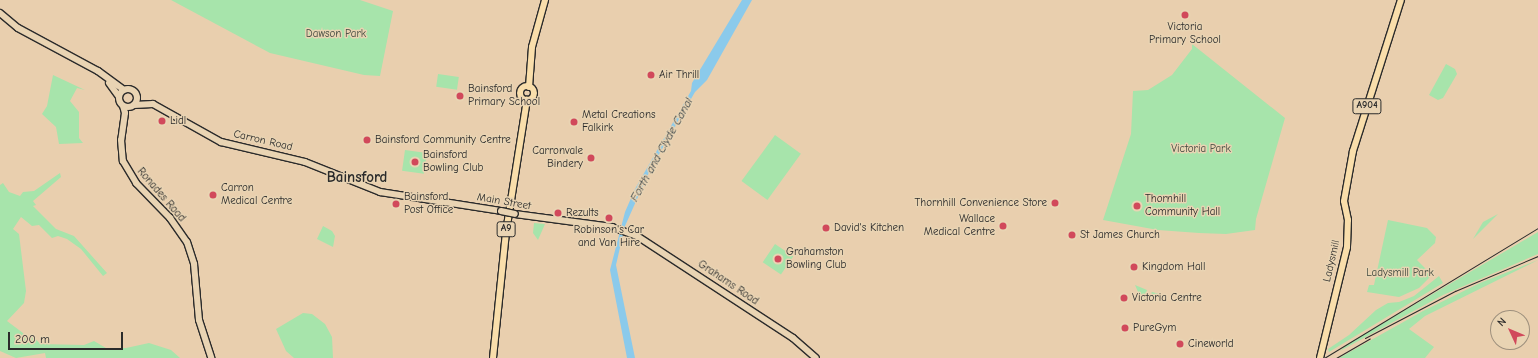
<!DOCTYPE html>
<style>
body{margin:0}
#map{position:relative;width:1538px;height:358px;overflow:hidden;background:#e9cfae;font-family:"Comic Neue",sans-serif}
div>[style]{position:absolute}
.green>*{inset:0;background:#a7e4ab;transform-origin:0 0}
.water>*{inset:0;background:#8bcaeb}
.roads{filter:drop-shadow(1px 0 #2b2b2b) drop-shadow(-1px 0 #2b2b2b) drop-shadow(0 1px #2b2b2b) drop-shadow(0 -1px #2b2b2b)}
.secondary>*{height:6px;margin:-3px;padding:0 3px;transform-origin:3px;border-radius:3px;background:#e9d4b3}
.secondary>.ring{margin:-3px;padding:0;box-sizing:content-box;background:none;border:6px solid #e9d4b3;border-radius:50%}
.primary>*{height:6px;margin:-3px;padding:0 3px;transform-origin:3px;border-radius:3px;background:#f9deab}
.primary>.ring{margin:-3px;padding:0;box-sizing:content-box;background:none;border:6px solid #f9deab;border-radius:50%}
.rail>*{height:1px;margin:-0.5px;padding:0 0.5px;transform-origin:0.5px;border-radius:0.5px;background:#2b2b2b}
.bridges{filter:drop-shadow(1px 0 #2b2b2b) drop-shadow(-1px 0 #2b2b2b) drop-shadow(0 1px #2b2b2b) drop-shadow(0 -1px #2b2b2b)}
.secondary-bridge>*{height:6px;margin:-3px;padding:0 3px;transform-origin:3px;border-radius:3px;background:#e9d4b3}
.dots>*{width:11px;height:11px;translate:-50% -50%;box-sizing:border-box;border:2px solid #e9d4b3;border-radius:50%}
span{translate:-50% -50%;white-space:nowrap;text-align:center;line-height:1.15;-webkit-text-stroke:3px #e9d4b3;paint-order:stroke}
.shield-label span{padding:1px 3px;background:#e9d4b3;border:1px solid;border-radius:3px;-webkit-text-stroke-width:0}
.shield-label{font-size:10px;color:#2b2b2b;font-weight:700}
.poi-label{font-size:11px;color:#2b2b2b}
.left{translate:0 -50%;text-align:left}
.right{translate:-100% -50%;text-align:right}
.park-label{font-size:11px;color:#3e473e}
.street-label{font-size:11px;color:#2b2b2b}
.water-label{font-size:12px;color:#394348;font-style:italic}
.district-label{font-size:15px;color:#2b2b2b;font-weight:700}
.north{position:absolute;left:1490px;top:310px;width:40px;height:40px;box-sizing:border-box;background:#e9d4b3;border:1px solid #9d907d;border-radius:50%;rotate:314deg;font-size:11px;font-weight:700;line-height:16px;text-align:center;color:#2b2b2b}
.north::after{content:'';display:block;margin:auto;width:14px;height:18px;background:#d1495b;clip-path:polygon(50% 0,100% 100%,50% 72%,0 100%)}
.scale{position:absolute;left:8px;top:332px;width:115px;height:18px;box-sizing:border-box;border:2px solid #2b2b2b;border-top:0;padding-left:5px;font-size:12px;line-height:14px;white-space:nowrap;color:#2b2b2b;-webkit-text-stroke:3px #e9d4b3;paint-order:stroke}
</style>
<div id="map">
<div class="green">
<i style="clip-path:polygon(171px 0,360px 0,393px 11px,380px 76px,364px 75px,270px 53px)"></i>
<i style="clip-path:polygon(1192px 44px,1285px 118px,1256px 219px,1255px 230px,1226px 234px,1199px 233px,1158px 230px,1103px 220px,1131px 134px,1133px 91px,1148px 90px,1172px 75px,1192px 49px)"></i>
<i style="clip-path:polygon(1446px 64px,1455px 69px,1457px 74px,1443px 98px,1438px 100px,1429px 95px)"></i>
<i style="left:438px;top:74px;width:21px;height:13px;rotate:8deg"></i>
<i style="clip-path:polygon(53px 75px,85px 90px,77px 88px,70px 101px,79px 112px,79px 138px,83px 143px,59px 144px,56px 127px,42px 114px,47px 106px)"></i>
<i style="left:775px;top:135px;width:32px;height:57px;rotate:36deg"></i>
<i style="left:405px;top:150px;width:22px;height:21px;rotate:8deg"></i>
<i style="clip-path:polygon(60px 173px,61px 177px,33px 201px,36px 205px,33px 206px,56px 229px,74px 236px,107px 273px,103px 276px,81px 249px,67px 239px,58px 236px,52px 238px,39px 225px,32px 226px,21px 217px,13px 229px,19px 234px,26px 291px,24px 303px,7px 321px,23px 333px,26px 338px,34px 337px,40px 344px,84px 345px,94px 341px,106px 348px,126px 348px,149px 343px,171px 350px,180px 358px,46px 358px,45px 353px,16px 358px,0 351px,0 185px,3px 183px,9px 192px,20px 196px,23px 192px,34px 191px)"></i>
<i style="clip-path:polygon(1498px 214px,1473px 239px,1483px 222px)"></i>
<i style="clip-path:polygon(1388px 220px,1427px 228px,1436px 237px,1435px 243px,1417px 260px,1432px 275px,1419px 288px,1399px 297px,1367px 292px,1369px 285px,1374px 285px)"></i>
<i style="clip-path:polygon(534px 223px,545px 224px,538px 240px,533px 233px)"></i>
<i style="clip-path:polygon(323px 226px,332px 231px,335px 236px,333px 247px,317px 239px)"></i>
<i style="clip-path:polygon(1538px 232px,1538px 254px,1443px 295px,1340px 351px,1346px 345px)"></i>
<i style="left:775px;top:244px;width:22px;height:22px;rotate:34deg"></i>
<i style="clip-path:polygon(1538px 260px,1425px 316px,1409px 329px,1434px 347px,1425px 358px,1339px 358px,1423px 311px,1480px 283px)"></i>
<i style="clip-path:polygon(1439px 276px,1443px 283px,1329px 352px,1328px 349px,1349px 335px,1376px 310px,1388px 303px,1399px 302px,1414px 296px)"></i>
<i style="clip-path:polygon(1135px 285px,1147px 290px,1146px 294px,1149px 296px,1152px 292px,1160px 294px,1141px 299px)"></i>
<i style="clip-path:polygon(303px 313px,312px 314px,325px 324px,332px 337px,333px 358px,294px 358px,286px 351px,276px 329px)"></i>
</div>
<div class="water">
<i style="clip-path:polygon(742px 0,752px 0,707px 80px,695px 92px,650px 170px,625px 226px,616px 265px,635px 358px,627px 358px,610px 270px,625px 212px,635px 189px,691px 91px,692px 83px)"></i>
</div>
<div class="roads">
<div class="secondary">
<i style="left:0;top:13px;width:23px;rotate:40deg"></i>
<i style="left:18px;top:28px;width:91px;rotate:28.3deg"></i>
<i style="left:98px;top:71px;width:32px;rotate:36deg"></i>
<i style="left:109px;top:83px;width:17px;rotate:54deg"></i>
<i class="ring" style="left:119px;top:89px;width:12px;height:12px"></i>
<i style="left:134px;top:105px;width:19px;rotate:-3deg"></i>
<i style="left:153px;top:104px;width:78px;rotate:29.2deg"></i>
<i style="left:221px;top:142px;width:86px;rotate:13.4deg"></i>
<i style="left:305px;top:162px;width:81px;rotate:21.8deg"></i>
<i style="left:380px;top:192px;width:122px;rotate:8.9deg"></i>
<i style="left:123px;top:106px;width:7px;rotate:74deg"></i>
<i style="left:125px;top:113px;width:27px;rotate:98deg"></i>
<i style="left:121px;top:140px;width:21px;rotate:85deg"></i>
<i style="left:123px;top:161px;width:26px;rotate:59deg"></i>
<i style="left:136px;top:183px;width:49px;rotate:45.8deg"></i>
<i style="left:170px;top:218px;width:29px;rotate:55deg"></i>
<i style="left:187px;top:242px;width:23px;rotate:72deg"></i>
<i style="left:194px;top:264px;width:56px;rotate:84.9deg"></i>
<i style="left:199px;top:320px;width:40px;rotate:72deg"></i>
<i style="left:515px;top:214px;width:98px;rotate:7.6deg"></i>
<i style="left:612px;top:227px;width:27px;rotate:20deg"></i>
<i style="left:637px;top:236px;width:186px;rotate:33.2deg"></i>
<i style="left:793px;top:338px;width:30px;rotate:41deg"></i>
</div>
<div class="primary">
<i class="ring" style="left:520px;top:86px;width:8px;height:8px"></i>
<i style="left:529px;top:87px;width:40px;rotate:-85.7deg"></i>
<i style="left:532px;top:47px;width:49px;rotate:-74.5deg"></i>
<i style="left:493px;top:358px;width:127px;rotate:-84.1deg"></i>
<i style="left:506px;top:232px;width:134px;rotate:-81deg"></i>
<i style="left:1320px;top:358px;width:114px;rotate:-76.3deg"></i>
<i style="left:1347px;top:247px;width:27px;rotate:-88deg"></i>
<i style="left:1348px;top:220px;width:19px;rotate:-102deg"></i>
<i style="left:1344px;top:201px;width:51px;rotate:-79.8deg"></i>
<i style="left:1353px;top:151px;width:158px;rotate:-72.4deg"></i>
</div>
</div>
<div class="rail">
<i style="left:1365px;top:338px;width:102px;rotate:-27.6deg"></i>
<i style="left:1455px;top:291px;width:90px;rotate:-22.9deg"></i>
<i style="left:1324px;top:358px;width:250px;rotate:-31.3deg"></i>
<i style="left:1336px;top:358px;width:39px;rotate:-30deg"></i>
</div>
<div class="bridges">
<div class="secondary-bridge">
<i style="left:501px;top:211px;width:14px;rotate:12deg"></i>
</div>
</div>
<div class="dots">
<i style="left:1185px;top:15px;background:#d1495b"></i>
<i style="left:651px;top:75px;background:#d1495b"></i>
<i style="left:460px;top:96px;background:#d1495b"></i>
<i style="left:162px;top:121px;background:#d1495b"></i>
<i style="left:574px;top:122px;background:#d1495b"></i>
<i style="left:367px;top:140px;background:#d1495b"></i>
<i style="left:591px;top:158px;background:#d1495b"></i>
<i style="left:415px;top:162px;background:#d1495b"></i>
<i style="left:213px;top:195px;background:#d1495b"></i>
<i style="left:1055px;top:203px;background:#d1495b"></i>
<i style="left:396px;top:204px;background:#d1495b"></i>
<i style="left:1137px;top:206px;background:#d1495b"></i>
<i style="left:558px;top:213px;background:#d1495b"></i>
<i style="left:609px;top:218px;background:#d1495b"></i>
<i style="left:1003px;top:226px;background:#d1495b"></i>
<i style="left:826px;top:228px;background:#d1495b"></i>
<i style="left:1072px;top:235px;background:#d1495b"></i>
<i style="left:778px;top:259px;background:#d1495b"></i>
<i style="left:1134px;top:267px;background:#d1495b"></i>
<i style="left:1124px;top:298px;background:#d1495b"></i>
<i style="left:1125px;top:328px;background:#d1495b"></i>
<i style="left:1180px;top:344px;background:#d1495b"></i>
</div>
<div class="shield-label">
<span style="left:1367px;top:106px">A904</span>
<span style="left:506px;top:229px">A9</span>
</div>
<div class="poi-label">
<span style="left:1185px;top:34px">Victoria<br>Primary School</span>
<span class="left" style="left:659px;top:75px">Air Thrill</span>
<span class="left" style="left:468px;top:96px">Bainsford<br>Primary School</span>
<span class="left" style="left:582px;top:122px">Metal Creations<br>Falkirk</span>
<span class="left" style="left:170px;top:121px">Lidl</span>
<span class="left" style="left:375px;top:140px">Bainsford Community Centre</span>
<span class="right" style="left:583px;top:158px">Carronvale<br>Bindery</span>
<span class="left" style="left:423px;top:162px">Bainsford<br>Bowling Club</span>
<span class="left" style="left:221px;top:195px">Carron<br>Medical Centre</span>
<span class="left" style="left:404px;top:204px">Bainsford<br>Post Office</span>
<span class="left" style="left:1145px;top:206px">Thornhill<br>Community Hall</span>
<span class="right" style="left:1047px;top:203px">Thornhill Convenience Store</span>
<span class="left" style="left:566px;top:213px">Rezults</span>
<span class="right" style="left:995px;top:226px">Wallace<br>Medical Centre</span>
<span class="left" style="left:834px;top:228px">David's Kitchen</span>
<span style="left:609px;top:237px">Robinson's Car<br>and Van Hire</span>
<span class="left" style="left:1080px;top:235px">St James Church</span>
<span class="left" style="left:786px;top:259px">Grahamston<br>Bowling Club</span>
<span class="left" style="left:1142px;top:267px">Kingdom Hall</span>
<span class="left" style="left:1132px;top:298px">Victoria Centre</span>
<span class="left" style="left:1133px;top:328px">PureGym</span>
<span class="left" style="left:1188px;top:344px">Cineworld</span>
</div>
<div class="park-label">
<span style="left:336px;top:34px">Dawson Park</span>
<span style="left:1201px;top:149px">Victoria Park</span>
<span style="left:1400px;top:273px">Ladysmill Park</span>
</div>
<div class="street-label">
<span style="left:263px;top:141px;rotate:13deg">Carron Road</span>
<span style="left:161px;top:195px;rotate:49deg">Ronades Road</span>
<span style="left:504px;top:202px;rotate:10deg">Main Street</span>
<span style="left:1332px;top:261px;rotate:-77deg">Ladysmill</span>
<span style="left:728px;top:283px;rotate:34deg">Grahams Road</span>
</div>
<div class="water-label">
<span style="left:662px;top:150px;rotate:-61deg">Forth and Clyde Canal</span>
</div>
<div class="district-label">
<span style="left:357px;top:178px">Bainsford</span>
</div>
<div class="north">N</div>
<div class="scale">200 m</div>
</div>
